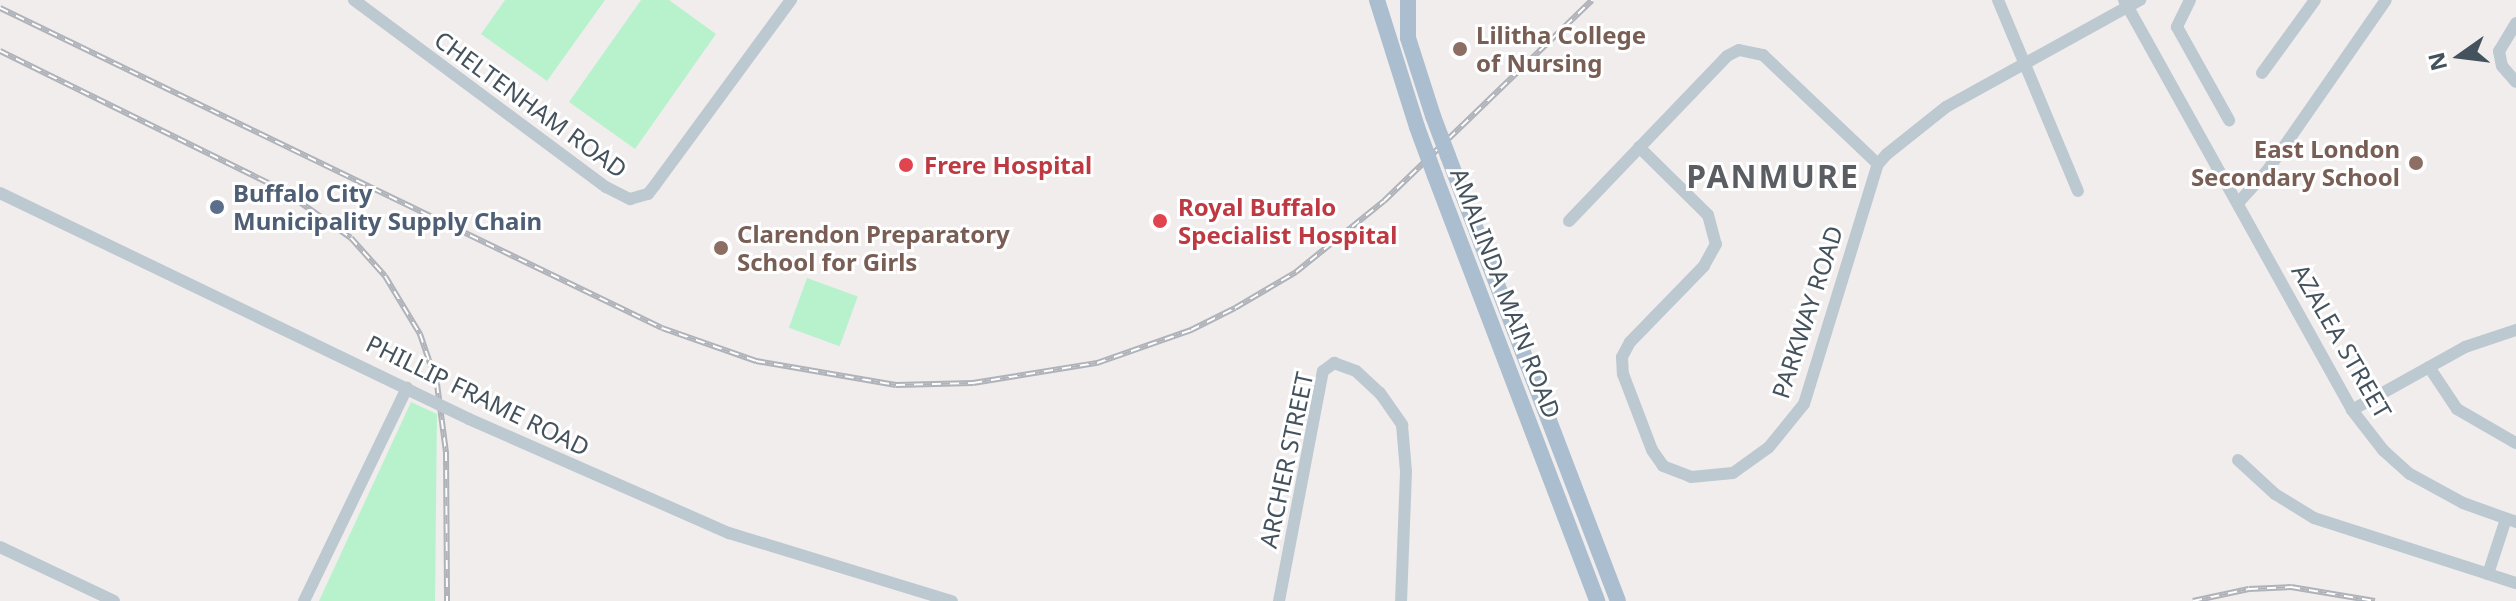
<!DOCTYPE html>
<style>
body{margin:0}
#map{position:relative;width:2516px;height:601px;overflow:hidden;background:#f1eded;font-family:"Noto Sans",sans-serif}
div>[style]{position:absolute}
.green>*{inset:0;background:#b8f2cd;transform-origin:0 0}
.minor>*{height:12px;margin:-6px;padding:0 6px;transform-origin:6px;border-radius:6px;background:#bdc9d1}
.major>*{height:16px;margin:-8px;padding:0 8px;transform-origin:8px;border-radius:8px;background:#abbecf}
.rail>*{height:6px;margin-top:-3px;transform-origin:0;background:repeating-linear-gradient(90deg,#fff 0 9px,#afb3b9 0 18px);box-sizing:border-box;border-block:2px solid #afb3b9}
.minor-bridge>*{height:12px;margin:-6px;padding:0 6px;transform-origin:6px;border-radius:6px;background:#bdc9d1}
.major-bridge>*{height:16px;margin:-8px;padding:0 8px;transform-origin:8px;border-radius:8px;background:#abbecf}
.dots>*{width:22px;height:22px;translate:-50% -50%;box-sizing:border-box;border:4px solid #fff;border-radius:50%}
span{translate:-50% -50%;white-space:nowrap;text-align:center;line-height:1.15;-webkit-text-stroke:6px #fff;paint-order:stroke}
.education-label{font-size:24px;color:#785e54;font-weight:700}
.left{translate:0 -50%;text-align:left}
.right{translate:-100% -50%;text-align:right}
.street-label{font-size:24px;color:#44525d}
.health-label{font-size:24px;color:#be3a42;font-weight:700}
.service-label{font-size:24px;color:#4e5e75;font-weight:700}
.district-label{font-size:32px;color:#5a5e63;font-weight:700;letter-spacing:2px}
.north{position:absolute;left:2420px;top:16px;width:80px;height:80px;-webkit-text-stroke:6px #fff;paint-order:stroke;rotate:256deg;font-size:22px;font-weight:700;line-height:32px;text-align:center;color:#44525d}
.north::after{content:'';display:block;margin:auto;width:28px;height:36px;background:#44525d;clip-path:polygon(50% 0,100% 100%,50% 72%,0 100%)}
</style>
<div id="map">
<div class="green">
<i style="clip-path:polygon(505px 0,605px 0,547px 81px,481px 34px)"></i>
<i style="clip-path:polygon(641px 0,669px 0,716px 34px,635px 149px,569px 102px)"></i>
<i style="left:807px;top:278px;width:54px;height:53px;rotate:20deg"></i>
<i style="clip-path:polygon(411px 402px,437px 414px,435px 601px,319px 601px)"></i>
</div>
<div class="minor">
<i style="left:354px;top:0;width:314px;rotate:36.6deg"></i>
<i style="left:606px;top:187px;width:27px;rotate:27deg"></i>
<i style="left:630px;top:199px;width:19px;rotate:-16deg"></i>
<i style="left:648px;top:194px;width:11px;rotate:-52deg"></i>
<i style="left:655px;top:185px;width:230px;rotate:-53.7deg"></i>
<i style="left:1998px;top:0;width:207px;rotate:67.3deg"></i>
<i style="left:2124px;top:0;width:469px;rotate:60.9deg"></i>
<i style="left:2352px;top:410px;width:51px;rotate:52.2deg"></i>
<i style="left:2383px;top:450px;width:36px;rotate:42deg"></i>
<i style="left:2410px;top:474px;width:60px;rotate:28.7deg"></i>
<i style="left:2463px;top:503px;width:56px;rotate:19.7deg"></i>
<i style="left:2190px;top:0;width:30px;rotate:116deg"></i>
<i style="left:2177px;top:27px;width:107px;rotate:60.8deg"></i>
<i style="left:2516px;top:23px;width:33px;rotate:121deg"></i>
<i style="left:2499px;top:51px;width:15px;rotate:79deg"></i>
<i style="left:2502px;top:66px;width:21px;rotate:49deg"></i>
<i style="left:2262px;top:73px;width:90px;rotate:-54deg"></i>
<i style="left:1639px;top:147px;width:97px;rotate:44.6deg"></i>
<i style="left:1708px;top:215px;width:30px;rotate:75deg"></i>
<i style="left:1716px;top:244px;width:25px;rotate:119deg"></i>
<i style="left:1704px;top:266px;width:106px;rotate:134.2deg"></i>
<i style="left:1630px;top:342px;width:17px;rotate:118deg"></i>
<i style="left:1622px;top:357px;width:17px;rotate:87deg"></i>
<i style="left:1623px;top:374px;width:81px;rotate:69.1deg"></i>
<i style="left:1652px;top:450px;width:19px;rotate:55deg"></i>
<i style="left:1663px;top:466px;width:30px;rotate:21deg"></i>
<i style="left:1691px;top:477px;width:42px;rotate:-5.4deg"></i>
<i style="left:1733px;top:473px;width:44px;rotate:-35.8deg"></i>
<i style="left:1769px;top:447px;width:55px;rotate:-50.9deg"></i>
<i style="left:1804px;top:404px;width:251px;rotate:-72.9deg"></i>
<i style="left:1878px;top:164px;width:13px;rotate:-48deg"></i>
<i style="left:1887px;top:154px;width:75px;rotate:-38.5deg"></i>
<i style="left:1946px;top:107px;width:222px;rotate:-28.9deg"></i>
<i style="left:0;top:193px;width:458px;rotate:25.7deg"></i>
<i style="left:2238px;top:203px;width:43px;rotate:-47.8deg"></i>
<i style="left:2267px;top:171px;width:208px;rotate:-55.2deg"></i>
<i style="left:1569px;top:221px;width:228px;rotate:-46.2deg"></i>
<i style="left:1727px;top:56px;width:13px;rotate:-27deg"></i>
<i style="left:1739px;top:50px;width:25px;rotate:12deg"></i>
<i style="left:1763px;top:55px;width:158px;rotate:43.5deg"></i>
<i style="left:2429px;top:367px;width:50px;rotate:56.3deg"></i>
<i style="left:2457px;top:409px;width:68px;rotate:30deg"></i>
<i style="left:2352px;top:410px;width:129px;rotate:-29.1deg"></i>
<i style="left:2465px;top:347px;width:54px;rotate:-18.4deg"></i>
<i style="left:469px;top:419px;width:284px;rotate:23.7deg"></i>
<i style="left:729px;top:533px;width:233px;rotate:17deg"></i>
<i style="left:2238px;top:460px;width:50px;rotate:42.6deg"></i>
<i style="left:2275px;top:494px;width:46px;rotate:31.6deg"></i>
<i style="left:2314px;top:518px;width:183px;rotate:17.8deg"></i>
<i style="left:2488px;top:574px;width:58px;rotate:-71.9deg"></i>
<i style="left:0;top:547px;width:126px;rotate:25.3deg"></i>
<i style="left:2488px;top:574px;width:29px;rotate:18deg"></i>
<i style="left:304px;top:601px;width:237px;rotate:-64.2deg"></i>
<i style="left:1279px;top:601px;width:234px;rotate:-79.2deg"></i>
<i style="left:1323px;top:371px;width:14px;rotate:-36deg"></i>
<i style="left:1334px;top:363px;width:23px;rotate:20deg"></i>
<i style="left:1356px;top:371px;width:33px;rotate:43deg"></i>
<i style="left:1380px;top:393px;width:39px;rotate:55deg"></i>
<i style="left:1402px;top:425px;width:47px;rotate:85.1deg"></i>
<i style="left:1406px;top:472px;width:129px;rotate:92.2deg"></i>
</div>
<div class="major">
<i style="left:1377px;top:0;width:133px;rotate:72.5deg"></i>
<i style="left:1408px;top:0;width:38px;rotate:90deg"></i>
<i style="left:1408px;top:38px;width:82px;rotate:72.2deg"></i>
<i style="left:1448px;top:156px;width:476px;rotate:69.1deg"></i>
<i style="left:1435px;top:176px;width:455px;rotate:69.1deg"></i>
</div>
<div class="rail">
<i style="left:0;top:8px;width:735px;rotate:25.8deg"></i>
<i style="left:662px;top:328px;width:100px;rotate:19.3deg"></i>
<i style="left:756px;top:361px;width:142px;rotate:9.7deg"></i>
<i style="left:896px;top:385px;width:77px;rotate:-1.5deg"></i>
<i style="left:973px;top:383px;width:126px;rotate:-9.2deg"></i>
<i style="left:1097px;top:363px;width:100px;rotate:-19.3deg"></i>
<i style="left:1191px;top:330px;width:49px;rotate:-26.6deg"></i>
<i style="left:1235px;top:308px;width:71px;rotate:-30.5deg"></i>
<i style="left:1296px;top:272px;width:113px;rotate:-38.9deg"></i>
<i style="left:1384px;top:201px;width:289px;rotate:-44deg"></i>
<i style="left:0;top:51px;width:313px;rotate:26.2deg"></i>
<i style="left:281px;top:189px;width:85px;rotate:35deg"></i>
<i style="left:351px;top:238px;width:51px;rotate:48.2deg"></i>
<i style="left:385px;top:276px;width:68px;rotate:58.9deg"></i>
<i style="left:420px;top:334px;width:53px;rotate:71.2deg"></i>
<i style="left:437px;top:384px;width:69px;rotate:82.5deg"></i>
<i style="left:446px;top:452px;width:149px;rotate:89.6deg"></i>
<i style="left:2193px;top:601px;width:57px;rotate:-12.1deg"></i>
<i style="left:2249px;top:589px;width:42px;rotate:-2.7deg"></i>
<i style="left:2291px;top:587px;width:85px;rotate:9.5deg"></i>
</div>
<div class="minor-bridge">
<i style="left:413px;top:392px;width:62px;rotate:25.7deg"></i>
</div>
<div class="major-bridge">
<i style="left:1433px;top:116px;width:43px;rotate:69.4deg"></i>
<i style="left:1417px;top:127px;width:52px;rotate:69.8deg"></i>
</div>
<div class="dots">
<i style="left:1460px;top:49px;background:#8d6e63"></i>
<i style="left:2416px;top:163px;background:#8d6e63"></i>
<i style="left:906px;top:165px;background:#e0444e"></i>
<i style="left:217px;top:207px;background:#5c6f8a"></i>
<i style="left:1160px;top:221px;background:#e0444e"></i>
<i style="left:721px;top:248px;background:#8d6e63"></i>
</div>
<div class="education-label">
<span class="left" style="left:1476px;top:49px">Lilitha College<br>of Nursing</span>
<span class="right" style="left:2400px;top:163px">East London<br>Secondary School</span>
<span class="left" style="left:737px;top:248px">Clarendon Preparatory<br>School for Girls</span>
</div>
<div class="street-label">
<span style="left:531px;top:104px;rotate:36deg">CHELTENHAM ROAD</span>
<span style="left:1506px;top:293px;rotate:69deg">AMALINDA MAIN ROAD</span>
<span style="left:1807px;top:312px;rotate:-72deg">PARKWAY ROAD</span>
<span style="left:2342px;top:341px;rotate:60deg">AZALEA STREET</span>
<span style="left:478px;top:395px;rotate:26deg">PHILLIP FRAME ROAD</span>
<span style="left:1286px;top:460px;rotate:-78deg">ARCHER STREET</span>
</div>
<div class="health-label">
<span class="left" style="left:924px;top:165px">Frere Hospital</span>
<span class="left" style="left:1178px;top:221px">Royal Buffalo<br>Specialist Hospital</span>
</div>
<div class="service-label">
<span class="left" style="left:233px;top:207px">Buffalo City<br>Municipality Supply Chain</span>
</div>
<div class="district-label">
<span style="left:1773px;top:176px">PANMURE</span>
</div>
<div class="north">N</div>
</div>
